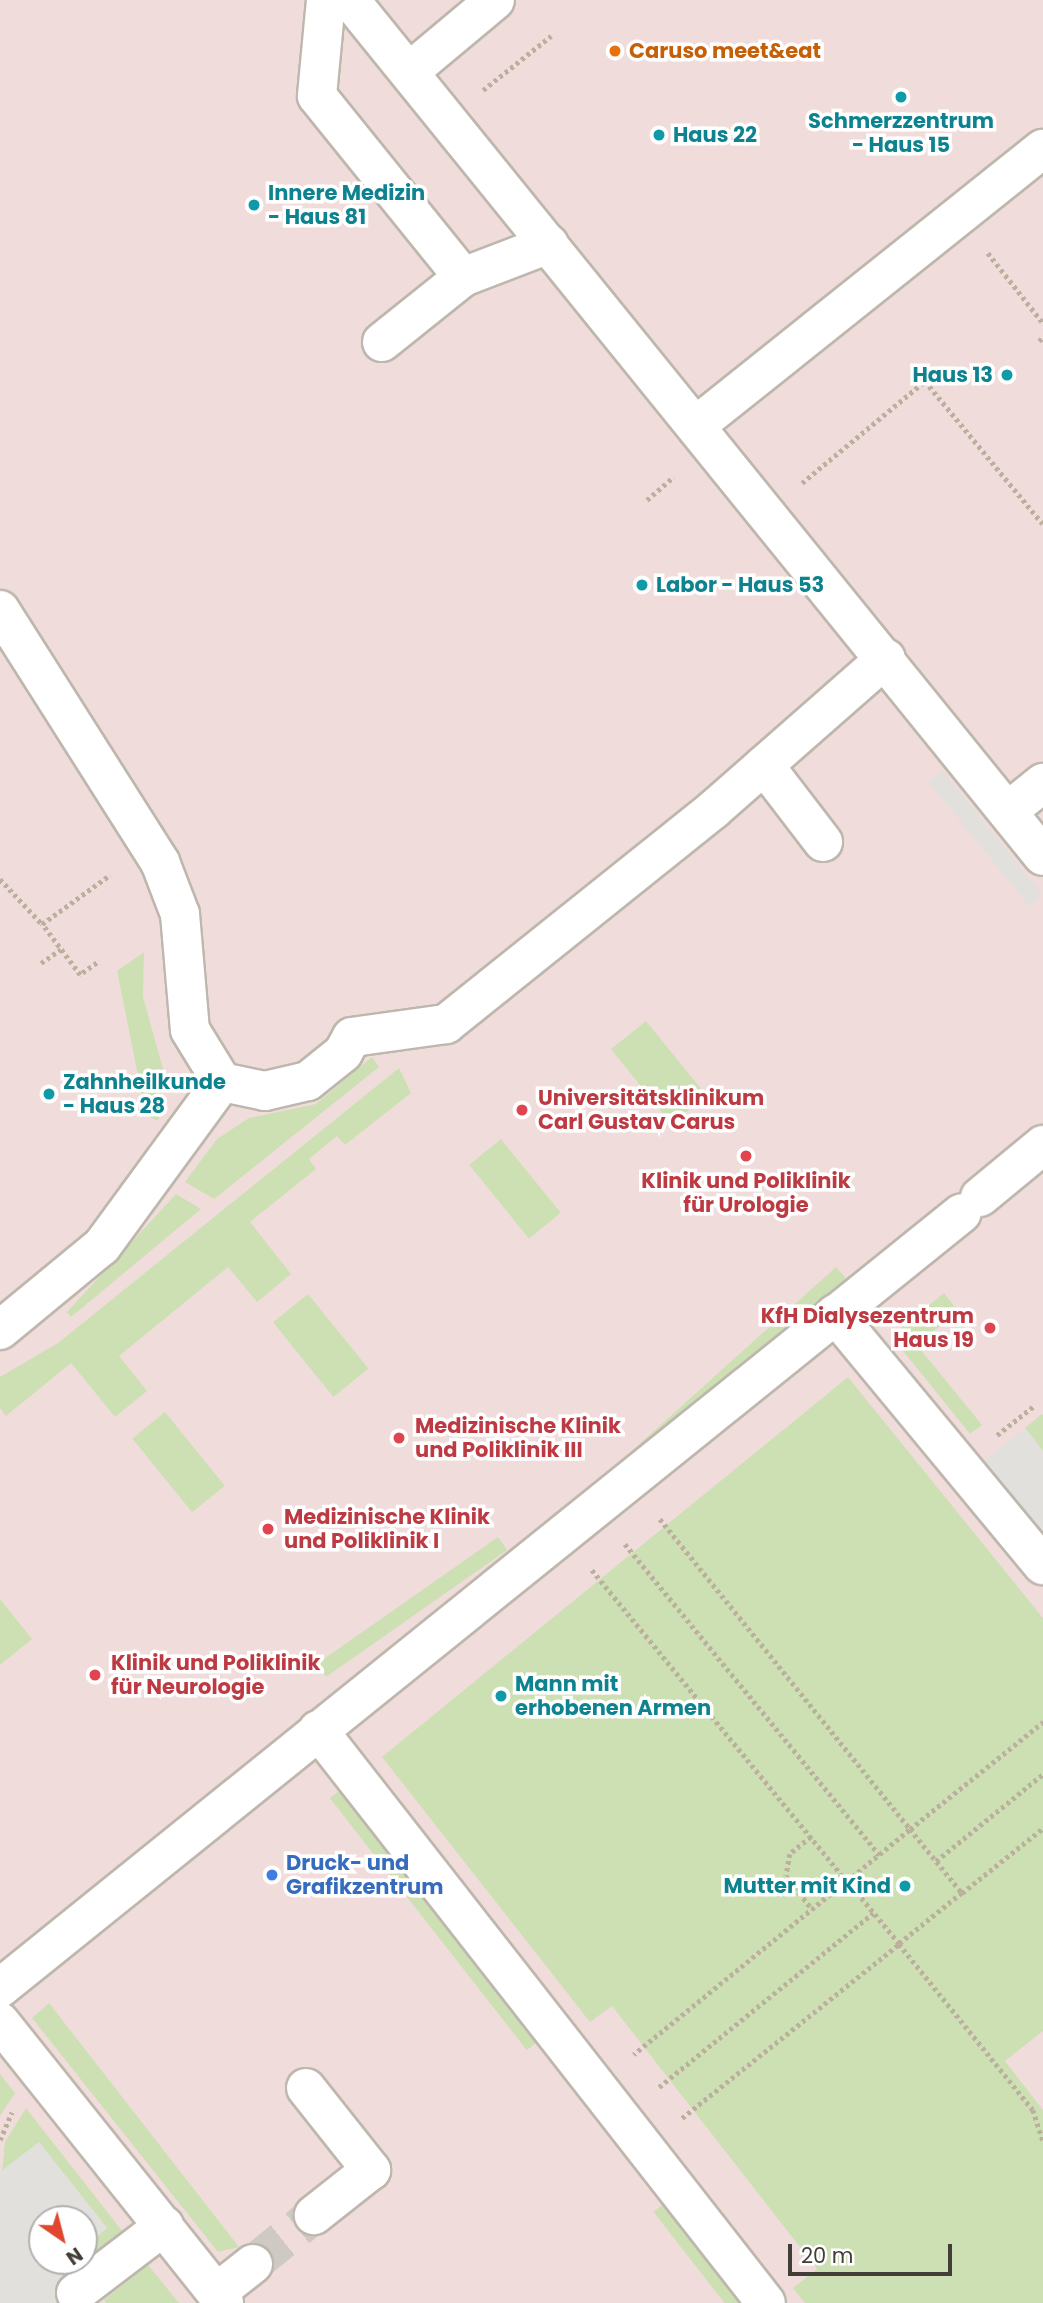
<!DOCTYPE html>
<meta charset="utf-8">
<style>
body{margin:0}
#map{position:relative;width:1043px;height:2303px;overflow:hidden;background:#f1ede6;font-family:Poppins,sans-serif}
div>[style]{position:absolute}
.medical>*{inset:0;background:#f0dddb}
.green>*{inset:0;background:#cde0b3;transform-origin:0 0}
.parking>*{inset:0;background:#e2e0dd;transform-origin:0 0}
.minor-tunnel>*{height:38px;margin-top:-19px;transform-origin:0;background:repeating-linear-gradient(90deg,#cecac3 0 38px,transparent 0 57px)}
.path>*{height:4.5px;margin-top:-2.25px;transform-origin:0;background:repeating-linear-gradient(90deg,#bbb09d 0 3.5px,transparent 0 7px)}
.roads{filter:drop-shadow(2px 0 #beb7ad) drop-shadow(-2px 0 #beb7ad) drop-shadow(0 2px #beb7ad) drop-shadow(0 -2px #beb7ad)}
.minor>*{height:38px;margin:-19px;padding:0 19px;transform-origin:19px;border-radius:19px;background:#fff}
.dots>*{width:19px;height:19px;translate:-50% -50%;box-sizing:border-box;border:4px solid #fff;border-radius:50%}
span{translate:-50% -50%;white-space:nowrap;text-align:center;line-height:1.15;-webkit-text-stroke:7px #fff;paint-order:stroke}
.food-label{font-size:21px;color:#c56008;font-weight:700}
.left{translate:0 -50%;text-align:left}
.culture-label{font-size:21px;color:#0d838f;font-weight:700}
.right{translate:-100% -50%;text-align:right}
.health-label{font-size:21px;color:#be3a42;font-weight:700}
.shop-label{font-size:21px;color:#366cbe;font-weight:700}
.north{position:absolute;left:28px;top:2205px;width:70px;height:70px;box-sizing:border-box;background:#fff;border:2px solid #b3b1af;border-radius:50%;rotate:145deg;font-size:19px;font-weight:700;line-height:28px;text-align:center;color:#423d36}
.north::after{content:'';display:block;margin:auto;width:24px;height:32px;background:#df472e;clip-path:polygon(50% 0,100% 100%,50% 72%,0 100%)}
.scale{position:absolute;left:788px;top:2244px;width:164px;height:32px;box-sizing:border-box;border:4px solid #423d36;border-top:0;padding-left:9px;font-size:21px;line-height:24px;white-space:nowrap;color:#423d36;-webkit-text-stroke:5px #fff;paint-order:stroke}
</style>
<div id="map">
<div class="medical">
<i style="clip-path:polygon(evenodd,0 0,1043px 0,1043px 2303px,0 2303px,0 0,42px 2219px,84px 2219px,84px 2261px,42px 2261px,42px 2219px)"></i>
</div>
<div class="green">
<i style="clip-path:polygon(144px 952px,143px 997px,164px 1072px,158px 1121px,146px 1115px,117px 971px)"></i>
<i style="left:646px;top:1021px;width:96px;height:45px;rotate:51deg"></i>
<i style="clip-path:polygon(372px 1057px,379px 1067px,214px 1199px,185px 1182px,217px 1139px,249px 1118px,316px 1104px)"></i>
<i style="clip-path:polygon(399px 1068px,411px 1093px,345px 1145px,337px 1136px,309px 1159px,316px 1169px,250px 1222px,291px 1274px,257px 1302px,228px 1267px,119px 1356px,147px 1391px,115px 1417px,71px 1363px,6px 1416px,0 1408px,0 1377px,58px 1343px)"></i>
<i style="left:501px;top:1139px;width:95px;height:41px;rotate:51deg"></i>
<i style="clip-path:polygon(176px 1194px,201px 1209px,71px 1317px,67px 1312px)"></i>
<i style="left:836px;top:1267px;width:15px;height:292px;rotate:48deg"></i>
<i style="clip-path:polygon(944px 1293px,958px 1311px,917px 1345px,982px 1425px,970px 1434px,891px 1336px)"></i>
<i style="left:308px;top:1294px;width:96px;height:45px;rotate:51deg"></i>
<i style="clip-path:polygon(848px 1377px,1043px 1618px,1043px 2031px,1005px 2061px,1043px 2110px,1043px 2303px,805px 2303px,793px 2288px,817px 2269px,612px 2006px,590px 2022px,382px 1757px)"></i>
<i style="left:165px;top:1412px;width:95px;height:42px;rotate:51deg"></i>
<i style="clip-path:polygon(1042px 1414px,1043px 1415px,1043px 1451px,1025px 1428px)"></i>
<i style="left:498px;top:1537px;width:16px;height:221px;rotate:55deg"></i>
<i style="clip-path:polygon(0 1599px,32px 1639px,0 1665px)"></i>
<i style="left:340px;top:1790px;width:320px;height:13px;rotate:52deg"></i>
<i style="clip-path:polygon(49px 2003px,239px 2247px,218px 2252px,32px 2018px)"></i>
<i style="clip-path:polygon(0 2074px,15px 2093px,0 2116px)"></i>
<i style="clip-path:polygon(26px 2108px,123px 2232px,78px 2268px,73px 2261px,84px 2261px,84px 2247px,107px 2228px,39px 2143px,2px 2172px,5px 2142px)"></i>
<i style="left:666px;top:2202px;width:128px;height:16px;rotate:52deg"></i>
<i style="clip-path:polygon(148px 2265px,179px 2303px,106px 2303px,104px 2300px)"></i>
</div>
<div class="parking">
<i style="left:942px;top:770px;width:160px;height:18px;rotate:51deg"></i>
<i style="clip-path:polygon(1025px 1428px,1043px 1451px,1043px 1532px,985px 1461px)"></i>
<i style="clip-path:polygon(39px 2142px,107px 2228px,84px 2247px,84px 2219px,42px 2219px,42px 2261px,73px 2261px,106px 2303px,0 2303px,0 2172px)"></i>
</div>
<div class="minor-tunnel">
<i style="left:253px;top:2264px;width:78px;rotate:-38.8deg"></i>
</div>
<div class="path">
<i style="left:483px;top:90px;width:87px;rotate:-38.5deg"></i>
<i style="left:988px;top:253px;width:89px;rotate:51.8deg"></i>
<i style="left:1039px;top:341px;width:6px;rotate:-45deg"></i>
<i style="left:802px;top:483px;width:160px;rotate:-39.7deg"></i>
<i style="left:925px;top:381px;width:185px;rotate:50.5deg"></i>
<i style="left:647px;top:500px;width:35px;rotate:-41deg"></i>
<i style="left:0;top:879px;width:62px;rotate:47deg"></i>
<i style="left:41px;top:963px;width:24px;rotate:-35deg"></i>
<i style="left:97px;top:963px;width:21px;rotate:145deg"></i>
<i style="left:80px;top:975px;width:64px;rotate:-126.7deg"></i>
<i style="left:42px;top:924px;width:84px;rotate:-35.8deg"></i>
<i style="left:997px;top:1435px;width:48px;rotate:-38.3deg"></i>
<i style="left:660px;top:1519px;width:398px;rotate:51.1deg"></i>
<i style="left:910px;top:1829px;width:171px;rotate:-38.8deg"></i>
<i style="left:625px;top:1544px;width:402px;rotate:50.7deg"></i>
<i style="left:592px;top:1570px;width:402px;rotate:50.7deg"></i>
<i style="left:847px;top:1881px;width:275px;rotate:140.8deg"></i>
<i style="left:910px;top:1829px;width:82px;rotate:50.9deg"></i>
<i style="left:962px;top:1893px;width:81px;rotate:141deg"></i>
<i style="left:899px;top:1944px;width:82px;rotate:-129.5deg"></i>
<i style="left:847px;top:1881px;width:82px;rotate:-39.5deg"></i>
<i style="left:811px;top:1837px;width:27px;rotate:141deg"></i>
<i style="left:790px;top:1854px;width:22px;rotate:100deg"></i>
<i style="left:786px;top:1876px;width:42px;rotate:51.8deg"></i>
<i style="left:936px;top:1861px;width:138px;rotate:-39.1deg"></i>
<i style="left:962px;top:1893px;width:104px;rotate:-38.7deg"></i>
<i style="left:659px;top:2087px;width:276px;rotate:-39.1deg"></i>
<i style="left:682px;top:2118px;width:278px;rotate:-38.7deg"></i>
<i style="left:899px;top:1944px;width:213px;rotate:51.1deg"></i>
<i style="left:1033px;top:2110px;width:32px;rotate:72deg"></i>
<i style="left:0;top:2140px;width:30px;rotate:-67deg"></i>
</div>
<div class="roads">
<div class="minor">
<i style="left:326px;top:0;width:96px;rotate:95.4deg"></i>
<i style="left:317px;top:96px;width:233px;rotate:51.1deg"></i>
<i style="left:350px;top:0;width:1101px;rotate:51.01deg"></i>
<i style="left:409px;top:72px;width:112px;rotate:-39.9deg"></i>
<i style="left:382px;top:342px;width:104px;rotate:-38.7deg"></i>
<i style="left:463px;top:277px;width:92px;rotate:-21deg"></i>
<i style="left:698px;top:424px;width:441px;rotate:-38.6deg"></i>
<i style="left:0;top:610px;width:299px;rotate:57.6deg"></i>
<i style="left:160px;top:862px;width:56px;rotate:69deg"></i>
<i style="left:180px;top:914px;width:116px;rotate:85.1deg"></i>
<i style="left:190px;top:1030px;width:61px;rotate:58.4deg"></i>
<i style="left:222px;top:1082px;width:44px;rotate:11.8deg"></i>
<i style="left:265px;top:1091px;width:44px;rotate:-13.1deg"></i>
<i style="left:308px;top:1081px;width:45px;rotate:-38.7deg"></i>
<i style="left:343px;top:1053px;width:18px;rotate:-61deg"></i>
<i style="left:352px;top:1037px;width:95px;rotate:-7.9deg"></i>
<i style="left:446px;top:1024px;width:342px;rotate:-38.7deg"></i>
<i style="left:713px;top:810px;width:230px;rotate:-41.3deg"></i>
<i style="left:764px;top:765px;width:97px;rotate:52.5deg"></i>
<i style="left:1008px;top:811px;width:45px;rotate:-38.7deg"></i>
<i style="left:980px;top:1197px;width:82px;rotate:-39.5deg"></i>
<i style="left:835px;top:1314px;width:326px;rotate:50.4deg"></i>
<i style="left:0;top:1330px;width:132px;rotate:-39.5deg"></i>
<i style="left:102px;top:1246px;width:203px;rotate:-53.8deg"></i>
<i style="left:318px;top:1730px;width:727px;rotate:51.98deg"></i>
<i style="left:0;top:1988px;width:1235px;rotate:-38.86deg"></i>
<i style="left:0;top:2022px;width:359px;rotate:51.4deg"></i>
<i style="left:306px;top:2088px;width:105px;rotate:51.6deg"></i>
<i style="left:371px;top:2170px;width:73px;rotate:141.7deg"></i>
<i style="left:76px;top:2293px;width:111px;rotate:-37.3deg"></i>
<i style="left:216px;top:2293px;width:47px;rotate:-38.1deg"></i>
</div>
</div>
<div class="dots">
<i style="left:615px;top:51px;background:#e8710a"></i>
<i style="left:901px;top:97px;background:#0f9aa8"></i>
<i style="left:659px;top:135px;background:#0f9aa8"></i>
<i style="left:254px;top:205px;background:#0f9aa8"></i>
<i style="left:1007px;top:375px;background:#0f9aa8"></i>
<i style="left:642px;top:585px;background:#0f9aa8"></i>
<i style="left:49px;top:1094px;background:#0f9aa8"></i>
<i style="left:522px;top:1110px;background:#e0444e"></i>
<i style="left:746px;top:1156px;background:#e0444e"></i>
<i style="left:990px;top:1328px;background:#e0444e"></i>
<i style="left:399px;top:1438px;background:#e0444e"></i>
<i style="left:268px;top:1529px;background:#e0444e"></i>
<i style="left:95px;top:1675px;background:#e0444e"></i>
<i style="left:501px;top:1696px;background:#0f9aa8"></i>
<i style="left:272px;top:1875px;background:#3f7fe0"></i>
<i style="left:905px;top:1886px;background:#0f9aa8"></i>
</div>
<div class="food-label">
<span class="left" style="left:629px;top:51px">Caruso meet&amp;eat</span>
</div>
<div class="culture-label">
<span style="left:901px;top:133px">Schmerzzentrum<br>- Haus 15</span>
<span class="left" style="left:673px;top:135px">Haus 22</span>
<span class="left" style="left:268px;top:205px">Innere Medizin<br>- Haus 81</span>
<span class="right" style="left:993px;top:375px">Haus 13</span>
<span class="left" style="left:656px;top:585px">Labor - Haus 53</span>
<span class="left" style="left:63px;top:1094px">Zahnheilkunde<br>- Haus 28</span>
<span class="left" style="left:515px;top:1696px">Mann mit<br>erhobenen Armen</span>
<span class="right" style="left:891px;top:1886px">Mutter mit Kind</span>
</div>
<div class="health-label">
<span class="left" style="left:538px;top:1110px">Universitätsklinikum<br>Carl Gustav Carus</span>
<span style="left:746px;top:1193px">Klinik und Poliklinik<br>für Urologie</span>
<span class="right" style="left:974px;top:1328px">KfH Dialysezentrum<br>Haus 19</span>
<span class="left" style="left:415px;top:1438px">Medizinische Klinik<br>und Poliklinik III</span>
<span class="left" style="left:284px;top:1529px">Medizinische Klinik<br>und Poliklinik I</span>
<span class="left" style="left:111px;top:1675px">Klinik und Poliklinik<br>für Neurologie</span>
</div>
<div class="shop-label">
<span class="left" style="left:286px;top:1875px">Druck- und<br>Grafikzentrum</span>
</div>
<div class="north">N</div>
<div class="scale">20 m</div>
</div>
